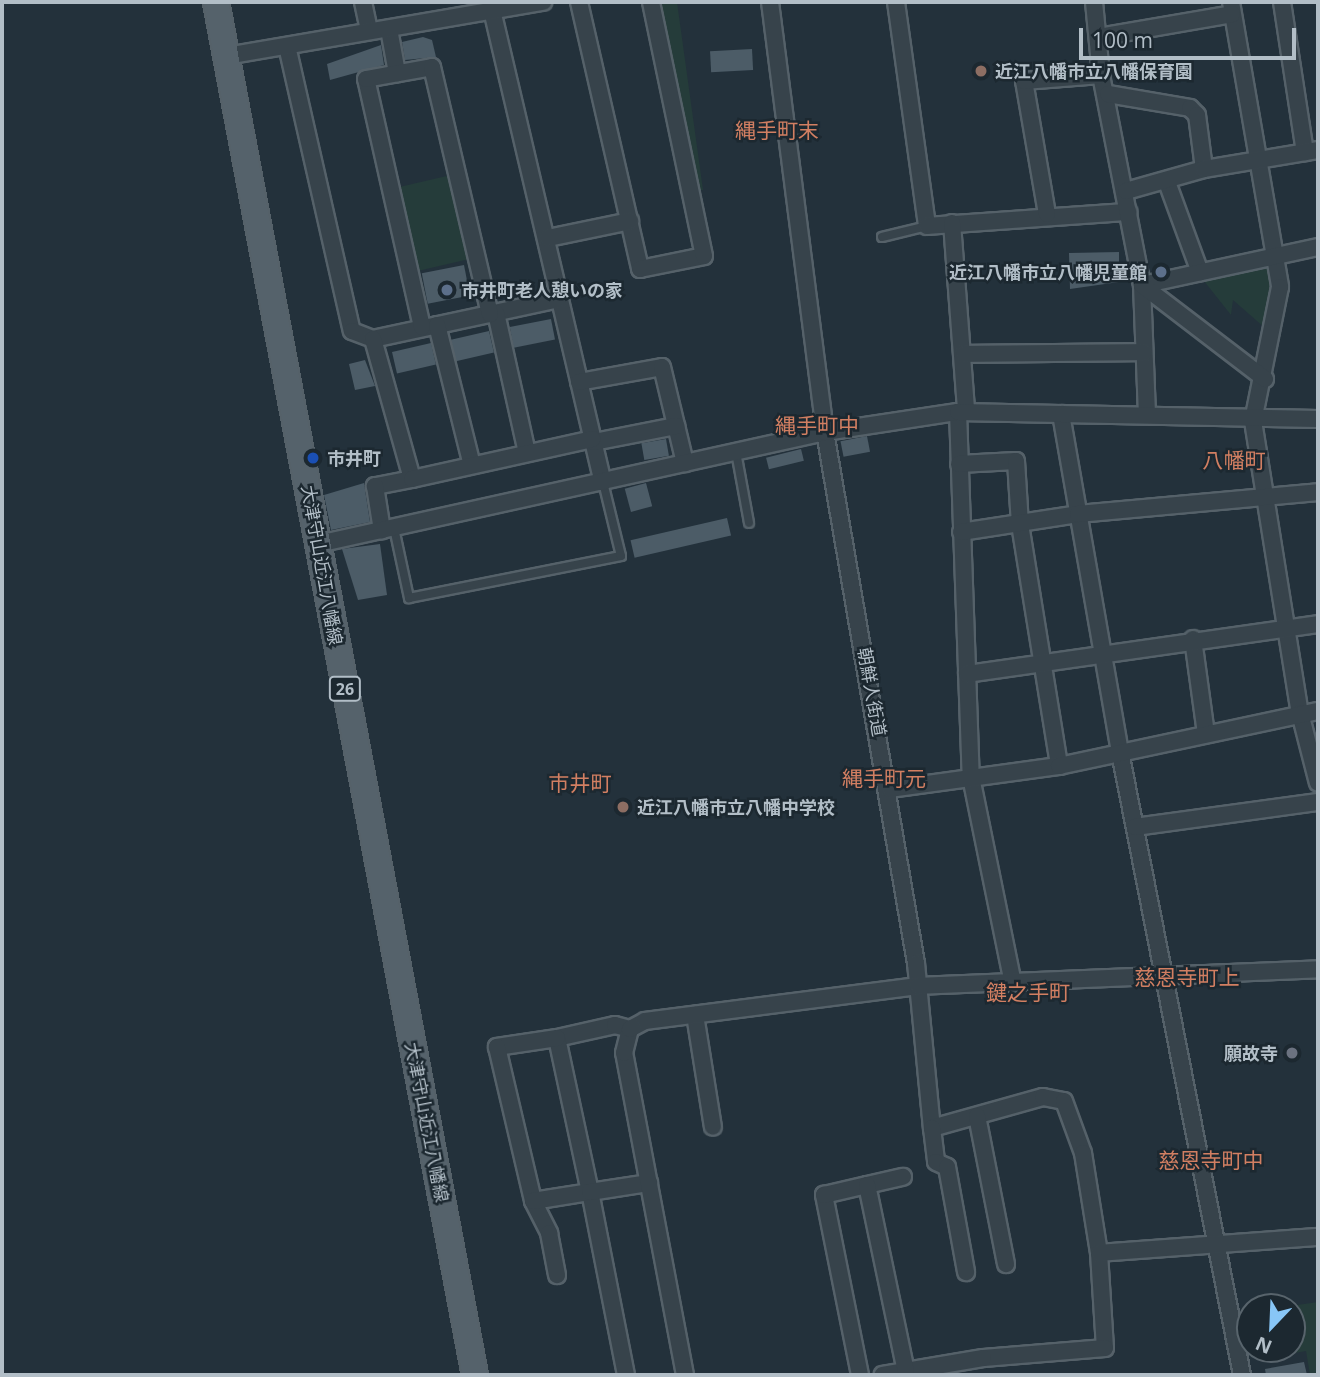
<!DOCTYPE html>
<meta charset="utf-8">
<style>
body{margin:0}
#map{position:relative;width:1320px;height:1377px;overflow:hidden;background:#23313b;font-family:"Open Sans","Noto Sans JP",sans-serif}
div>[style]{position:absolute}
.green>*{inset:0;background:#253c3a;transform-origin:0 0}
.building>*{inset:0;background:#4c5c67;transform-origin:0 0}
.roads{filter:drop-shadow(2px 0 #556169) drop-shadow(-2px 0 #556169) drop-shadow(0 2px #556169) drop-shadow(0 -2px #556169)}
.service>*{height:8px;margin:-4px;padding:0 4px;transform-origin:4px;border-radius:4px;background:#37434b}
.minor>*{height:16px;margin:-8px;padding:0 8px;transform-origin:8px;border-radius:8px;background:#37434b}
.primary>*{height:24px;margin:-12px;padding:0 12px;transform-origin:12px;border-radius:12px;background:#55626b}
.dots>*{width:19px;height:19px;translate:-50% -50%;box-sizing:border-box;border:4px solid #1c2830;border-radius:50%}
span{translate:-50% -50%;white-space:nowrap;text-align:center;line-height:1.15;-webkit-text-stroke:5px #1c2830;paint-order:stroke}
.shield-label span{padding:2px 5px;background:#1c2830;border:2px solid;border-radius:5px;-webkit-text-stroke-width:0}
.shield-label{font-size:16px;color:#b2bec7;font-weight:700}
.poi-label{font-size:18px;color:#b2bec7;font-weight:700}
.left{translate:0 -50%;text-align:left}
.right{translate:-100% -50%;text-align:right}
.street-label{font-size:18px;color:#b2bec7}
.quarter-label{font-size:21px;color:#d27f62}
.frame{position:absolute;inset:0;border:4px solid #b2bec7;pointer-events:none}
.north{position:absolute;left:1236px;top:1293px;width:70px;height:70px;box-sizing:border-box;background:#1c2830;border:2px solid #58646c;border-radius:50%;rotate:203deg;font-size:19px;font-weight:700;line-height:28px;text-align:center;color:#b2bec7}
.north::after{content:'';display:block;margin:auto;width:24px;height:32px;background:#88c6f6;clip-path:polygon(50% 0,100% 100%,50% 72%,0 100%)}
.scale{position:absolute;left:1079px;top:28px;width:217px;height:32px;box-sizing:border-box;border:4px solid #b2bec7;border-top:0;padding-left:9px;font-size:21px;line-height:24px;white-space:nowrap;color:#b2bec7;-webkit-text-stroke:5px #1c2830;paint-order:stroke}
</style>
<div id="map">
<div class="green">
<i style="clip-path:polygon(657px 2px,677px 2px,703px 190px,700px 190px)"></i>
<i style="left:451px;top:175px;width:86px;height:54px;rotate:77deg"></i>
<i style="clip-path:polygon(1264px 263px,1275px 271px,1265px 328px,1233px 300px,1231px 315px,1204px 281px)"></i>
<i style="clip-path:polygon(1318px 1302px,1318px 1375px,1310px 1375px,1306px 1351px,1259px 1359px,1258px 1349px,1292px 1349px,1292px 1307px,1283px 1307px)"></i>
</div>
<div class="building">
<i style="clip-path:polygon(423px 37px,432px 40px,436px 57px,405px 60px,402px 42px)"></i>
<i style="clip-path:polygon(381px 45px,384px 65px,330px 80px,327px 64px)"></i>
<i style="left:752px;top:49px;width:21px;height:42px;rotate:87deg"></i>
<i style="clip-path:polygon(1119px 252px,1119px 282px,1070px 289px,1069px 253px)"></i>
<i style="left:464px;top:265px;width:31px;height:43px;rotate:79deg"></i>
<i style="left:551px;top:319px;width:21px;height:42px;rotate:79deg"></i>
<i style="left:489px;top:331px;width:22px;height:39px;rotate:77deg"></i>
<i style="left:431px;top:343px;width:22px;height:40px;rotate:77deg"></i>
<i style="clip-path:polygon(365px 360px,375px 386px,355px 390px,349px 364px)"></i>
<i style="left:867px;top:436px;width:16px;height:27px;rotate:79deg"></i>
<i style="left:666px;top:439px;width:17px;height:25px;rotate:80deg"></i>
<i style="left:801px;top:449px;width:12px;height:36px;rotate:76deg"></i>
<i style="clip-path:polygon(364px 483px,370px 522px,331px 530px,324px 495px)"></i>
<i style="left:646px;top:483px;width:24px;height:22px;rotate:75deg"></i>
<i style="left:727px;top:518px;width:18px;height:99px;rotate:77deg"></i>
<i style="clip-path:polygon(380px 544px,387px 595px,358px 600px,342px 549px)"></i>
<i style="clip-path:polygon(1304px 1362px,1307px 1375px,1266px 1375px,1265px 1369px)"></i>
</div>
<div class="roads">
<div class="service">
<i style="left:882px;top:237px;width:46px;rotate:-13.7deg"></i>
<i style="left:736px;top:452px;width:72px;rotate:79.6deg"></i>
<i style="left:394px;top:528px;width:72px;rotate:77.9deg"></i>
<i style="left:409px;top:598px;width:216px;rotate:-11.2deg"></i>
<i style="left:621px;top:556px;width:76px;rotate:-103.7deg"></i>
</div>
<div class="minor">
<i style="left:363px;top:2px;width:29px;rotate:78deg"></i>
<i style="left:579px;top:2px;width:274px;rotate:77.1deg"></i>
<i style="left:640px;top:269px;width:65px;rotate:-11.5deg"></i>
<i style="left:704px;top:256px;width:259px;rotate:-101.8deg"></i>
<i style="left:770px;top:2px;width:434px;rotate:82.7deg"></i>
<i style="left:825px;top:432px;width:539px;rotate:80.28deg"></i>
<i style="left:916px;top:963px;width:166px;rotate:84.5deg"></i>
<i style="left:932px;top:1128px;width:115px;rotate:-15.6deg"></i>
<i style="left:1043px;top:1097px;width:21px;rotate:11deg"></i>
<i style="left:1064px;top:1101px;width:55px;rotate:69.9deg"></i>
<i style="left:1083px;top:1153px;width:101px;rotate:80.9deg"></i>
<i style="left:1099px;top:1253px;width:95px;rotate:86.4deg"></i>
<i style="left:1105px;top:1348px;width:122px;rotate:175.3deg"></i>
<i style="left:983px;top:1358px;width:102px;rotate:170.4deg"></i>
<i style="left:896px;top:2px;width:226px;rotate:82.1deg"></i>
<i style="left:927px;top:226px;width:202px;rotate:-4deg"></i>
<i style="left:1094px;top:2px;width:73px;rotate:84.5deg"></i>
<i style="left:1101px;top:75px;width:214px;rotate:79deg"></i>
<i style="left:1142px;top:285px;width:129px;rotate:87.8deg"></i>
<i style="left:1231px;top:2px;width:289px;rotate:80.2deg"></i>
<i style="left:1280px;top:287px;width:137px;rotate:101.4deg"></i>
<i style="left:1253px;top:421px;width:296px;rotate:80.9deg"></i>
<i style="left:1300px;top:713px;width:72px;rotate:75.6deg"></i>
<i style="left:1282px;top:2px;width:152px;rotate:81.3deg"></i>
<i style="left:492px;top:10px;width:485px;rotate:76.8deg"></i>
<i style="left:389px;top:29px;width:45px;rotate:79.7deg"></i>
<i style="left:1099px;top:37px;width:135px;rotate:-9.8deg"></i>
<i style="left:287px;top:46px;width:292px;rotate:77.2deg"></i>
<i style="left:352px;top:331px;width:22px;rotate:21deg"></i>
<i style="left:373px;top:339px;width:191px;rotate:-12.1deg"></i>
<i style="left:226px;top:56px;width:322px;rotate:-9.7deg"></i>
<i style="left:1108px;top:94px;width:83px;rotate:9.7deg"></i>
<i style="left:1190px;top:108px;width:10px;rotate:45deg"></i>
<i style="left:1197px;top:115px;width:54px;rotate:82.6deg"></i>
<i style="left:1167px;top:182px;width:96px;rotate:69.9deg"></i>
<i style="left:1126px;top:191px;width:81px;rotate:-15.8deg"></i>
<i style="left:1204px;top:169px;width:116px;rotate:-9.5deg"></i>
<i style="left:1047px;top:214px;width:135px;rotate:-99.8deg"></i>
<i style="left:1024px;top:81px;width:77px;rotate:-4.5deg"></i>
<i style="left:952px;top:223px;width:189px;rotate:85.7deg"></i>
<i style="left:548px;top:238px;width:84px;rotate:-11.7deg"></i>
<i style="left:1142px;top:285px;width:180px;rotate:-12.2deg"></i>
<i style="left:1142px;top:285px;width:155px;rotate:37.4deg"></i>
<i style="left:496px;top:313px;width:143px;rotate:77.5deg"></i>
<i style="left:437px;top:325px;width:144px;rotate:76deg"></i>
<i style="left:422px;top:327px;width:254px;rotate:-102.7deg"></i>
<i style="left:366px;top:79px;width:67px;rotate:-10.3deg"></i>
<i style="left:432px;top:67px;width:254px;rotate:76.8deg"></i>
<i style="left:373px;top:339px;width:145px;rotate:74.4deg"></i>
<i style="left:412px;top:479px;width:38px;rotate:169deg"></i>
<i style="left:375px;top:486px;width:45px;rotate:81deg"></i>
<i style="left:964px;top:354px;width:180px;rotate:-0.6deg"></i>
<i style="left:579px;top:382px;width:84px;rotate:-10.2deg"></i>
<i style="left:662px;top:367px;width:99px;rotate:76.5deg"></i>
<i style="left:958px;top:412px;width:365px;rotate:88deg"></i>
<i style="left:971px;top:777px;width:211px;rotate:78.5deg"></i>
<i style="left:1061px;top:414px;width:343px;rotate:80.1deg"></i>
<i style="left:1120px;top:752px;width:635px;rotate:78.92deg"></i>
<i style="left:594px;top:442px;width:84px;rotate:-11deg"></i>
<i style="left:959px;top:464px;width:57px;rotate:-3deg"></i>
<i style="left:1016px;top:461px;width:63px;rotate:86.4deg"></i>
<i style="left:1020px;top:524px;width:245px;rotate:80.8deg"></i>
<i style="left:412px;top:479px;width:185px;rotate:-12.5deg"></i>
<i style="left:961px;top:532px;width:118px;rotate:-8.7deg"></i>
<i style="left:1078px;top:514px;width:241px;rotate:-5.2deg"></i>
<i style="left:318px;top:544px;width:519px;rotate:-12.46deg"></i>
<i style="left:825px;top:432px;width:134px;rotate:-8.6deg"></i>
<i style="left:958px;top:412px;width:360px;rotate:1.1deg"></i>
<i style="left:1193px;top:639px;width:96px;rotate:82.2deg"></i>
<i style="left:967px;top:674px;width:355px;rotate:-8.1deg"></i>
<i style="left:890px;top:789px;width:171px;rotate:-7.8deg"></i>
<i style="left:1059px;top:766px;width:265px;rotate:-12deg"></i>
<i style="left:1135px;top:827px;width:185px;rotate:-7.8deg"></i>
<i style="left:695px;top:1015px;width:113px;rotate:80.9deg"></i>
<i style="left:557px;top:1038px;width:59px;rotate:-12.6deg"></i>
<i style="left:615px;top:1025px;width:16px;rotate:15deg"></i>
<i style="left:977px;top:1116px;width:151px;rotate:78.9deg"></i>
<i style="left:932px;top:1128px;width:34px;rotate:83deg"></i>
<i style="left:936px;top:1162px;width:12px;rotate:24deg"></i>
<i style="left:947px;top:1167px;width:107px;rotate:79.7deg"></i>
<i style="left:867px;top:1185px;width:37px;rotate:-13deg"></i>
<i style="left:533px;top:1201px;width:36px;rotate:63deg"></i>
<i style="left:549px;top:1233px;width:43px;rotate:79.2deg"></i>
<i style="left:1099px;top:1253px;width:220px;rotate:-4.2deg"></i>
<i style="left:626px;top:1375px;width:187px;rotate:-101.1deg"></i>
<i style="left:590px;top:1192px;width:157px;rotate:-102.1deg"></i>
<i style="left:557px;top:1038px;width:61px;rotate:171.5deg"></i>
<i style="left:497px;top:1047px;width:158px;rotate:76.8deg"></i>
<i style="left:533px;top:1201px;width:58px;rotate:-9deg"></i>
<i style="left:590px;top:1192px;width:60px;rotate:-8.7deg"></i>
<i style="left:685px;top:1375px;width:328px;rotate:-100.7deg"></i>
<i style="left:624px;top:1053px;width:25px;rotate:-76deg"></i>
<i style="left:630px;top:1029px;width:17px;rotate:-28deg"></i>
<i style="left:645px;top:1021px;width:275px;rotate:-7.3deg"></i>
<i style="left:918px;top:986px;width:400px;rotate:-2.4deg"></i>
<i style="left:860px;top:1375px;width:184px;rotate:-101.3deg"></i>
<i style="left:824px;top:1195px;width:44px;rotate:-13.1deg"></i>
<i style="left:867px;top:1185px;width:190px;rotate:78.2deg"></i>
</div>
<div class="primary">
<i style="left:216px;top:2px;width:1397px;rotate:79.32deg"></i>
</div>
</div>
<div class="dots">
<i style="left:981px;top:71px;background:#8d6e63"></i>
<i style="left:1161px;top:272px;background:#5c6f8a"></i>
<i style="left:447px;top:290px;background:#5c6f8a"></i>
<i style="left:313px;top:458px;background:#1a4fb4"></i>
<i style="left:623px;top:807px;background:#8d6e63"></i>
<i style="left:1292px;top:1053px;background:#6b7280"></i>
</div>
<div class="shield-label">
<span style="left:345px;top:689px">26</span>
</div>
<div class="poi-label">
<span class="left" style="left:995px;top:71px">近江八幡市立八幡保育園</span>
<span class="right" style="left:1147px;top:272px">近江八幡市立八幡児童館</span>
<span class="left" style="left:461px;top:290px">市井町老人憩いの家</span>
<span class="left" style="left:327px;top:458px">市井町</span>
<span class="left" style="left:637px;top:807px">近江八幡市立八幡中学校</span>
<span class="right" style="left:1278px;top:1053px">願故寺</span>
</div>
<div class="street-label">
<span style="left:322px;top:565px;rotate:80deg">大津守山近江八幡線</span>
<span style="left:872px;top:692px;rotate:80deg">朝鮮人街道</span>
<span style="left:427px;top:1122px;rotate:79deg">大津守山近江八幡線</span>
</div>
<div class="quarter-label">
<span style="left:777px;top:130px">縄手町末</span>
<span style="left:817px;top:425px">縄手町中</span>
<span style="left:1234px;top:460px">八幡町</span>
<span style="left:884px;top:778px">縄手町元</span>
<span style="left:580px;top:783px">市井町</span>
<span style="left:1187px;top:977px">慈恩寺町上</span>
<span style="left:1028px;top:992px">鍵之手町</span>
<span style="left:1211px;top:1160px">慈恩寺町中</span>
</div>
<div class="frame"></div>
<div class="north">N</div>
<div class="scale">100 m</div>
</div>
